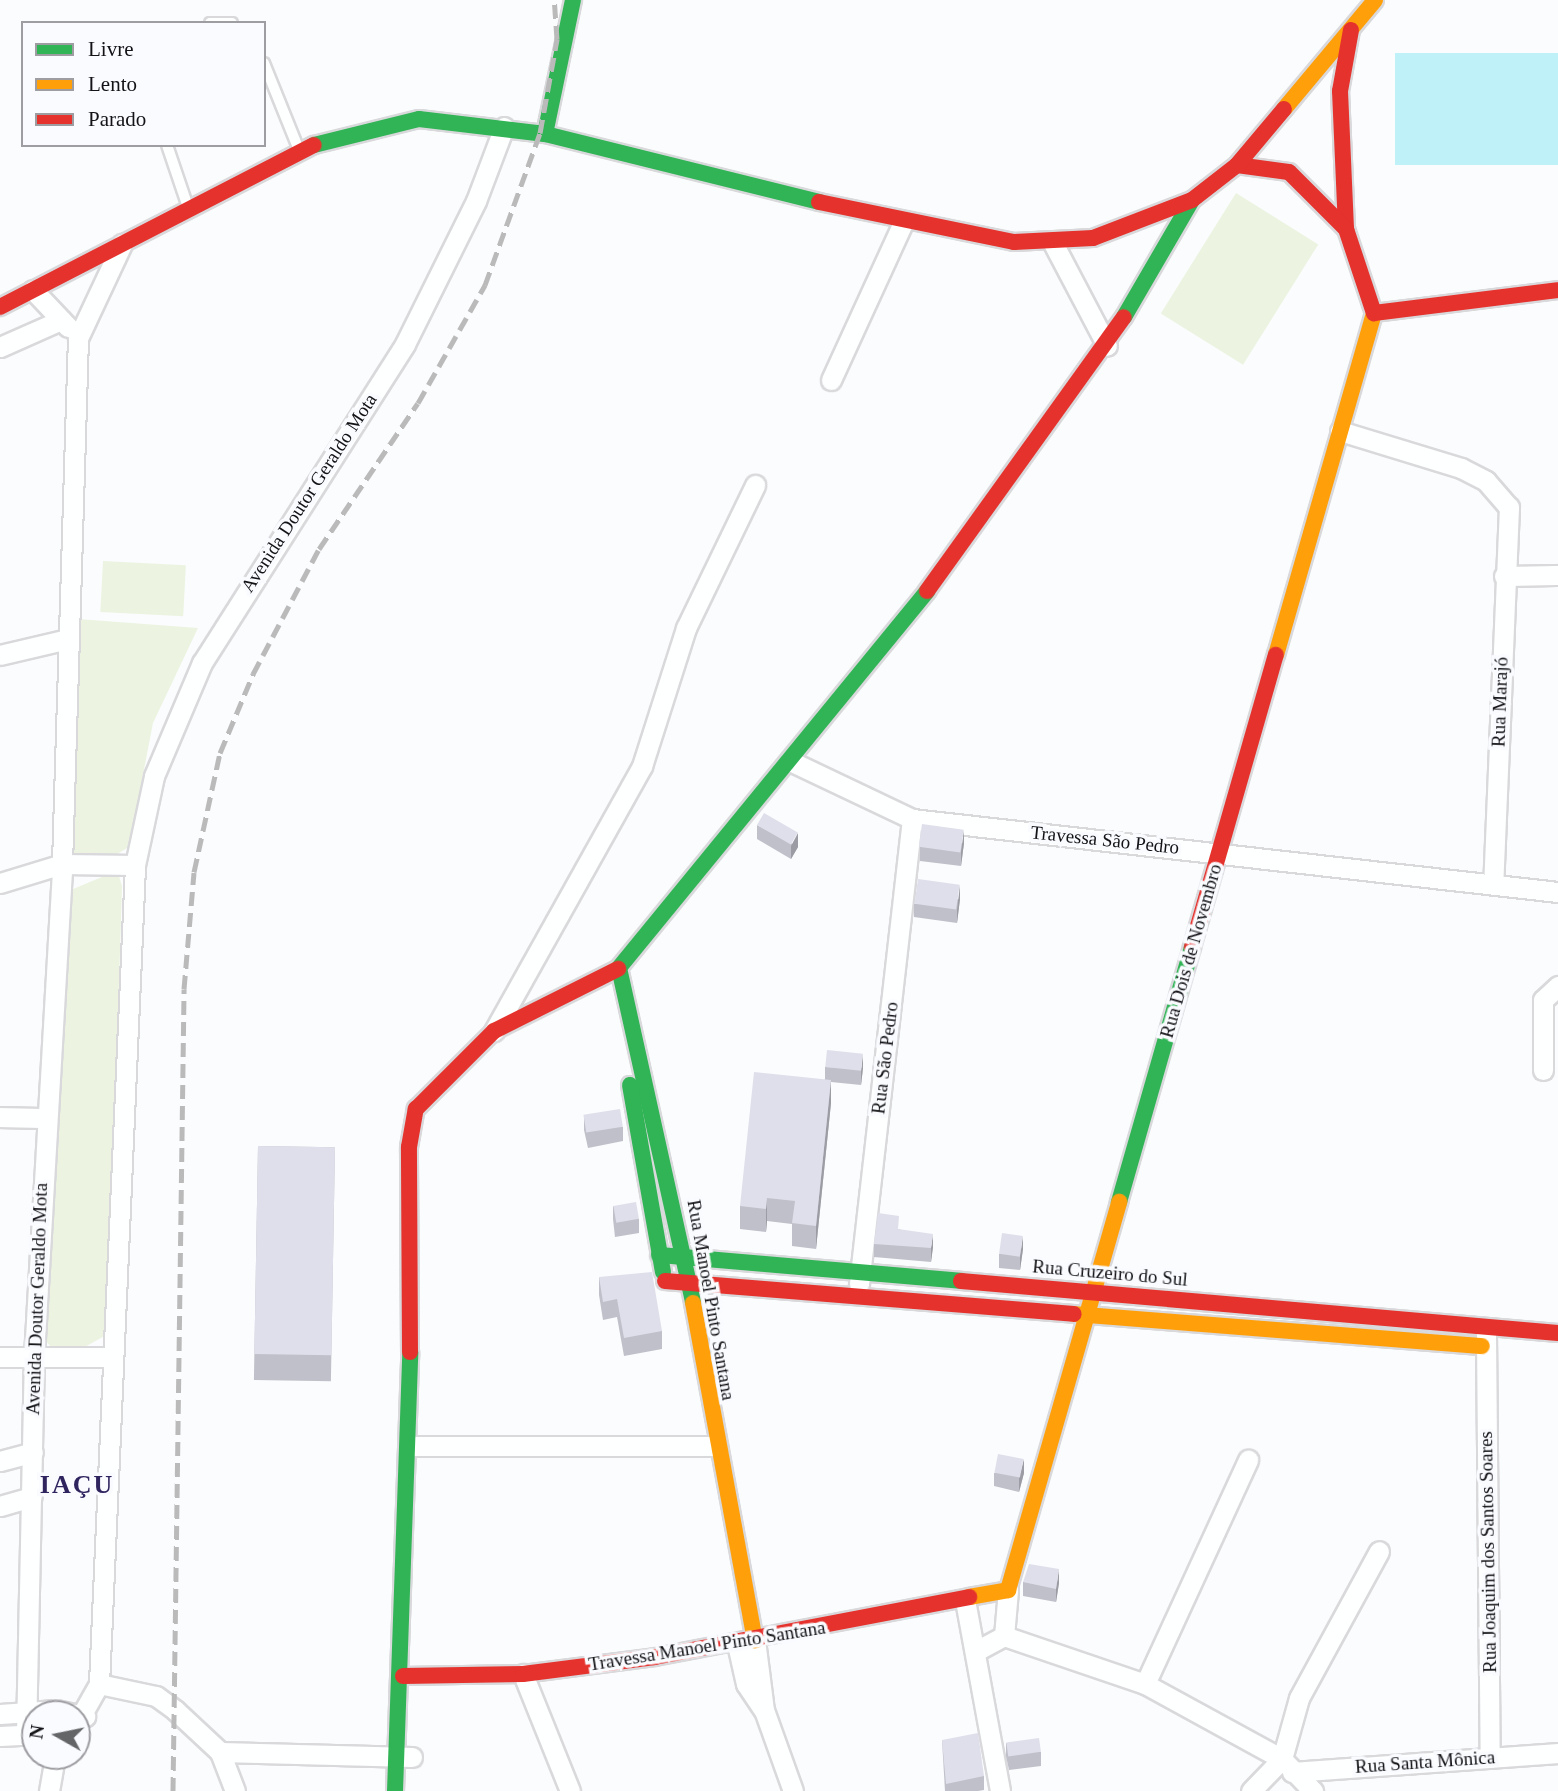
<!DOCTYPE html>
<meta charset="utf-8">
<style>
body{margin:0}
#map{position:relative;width:1558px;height:1791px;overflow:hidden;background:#fbfcfe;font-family:"Times New Roman",serif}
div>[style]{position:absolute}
.green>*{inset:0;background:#ecf4e1;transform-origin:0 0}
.water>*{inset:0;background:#bff1f8;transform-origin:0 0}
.roads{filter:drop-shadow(2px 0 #d9d9dc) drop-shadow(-2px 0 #d9d9dc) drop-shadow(0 2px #d9d9dc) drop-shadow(0 -2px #d9d9dc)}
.lane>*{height:10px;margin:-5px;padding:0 5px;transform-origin:5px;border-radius:5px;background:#feffff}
.street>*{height:19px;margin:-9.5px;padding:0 9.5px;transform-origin:9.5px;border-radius:9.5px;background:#feffff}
.fast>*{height:16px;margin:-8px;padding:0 8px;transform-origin:8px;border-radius:8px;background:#30b455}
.slow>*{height:16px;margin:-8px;padding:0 8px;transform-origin:8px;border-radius:8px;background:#ff9f0a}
.jam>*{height:16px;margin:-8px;padding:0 8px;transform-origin:8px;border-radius:8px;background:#e5322d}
.rail>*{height:5px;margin-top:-2.5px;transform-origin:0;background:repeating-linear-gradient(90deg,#bababb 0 14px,transparent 0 21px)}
.wall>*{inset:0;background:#bfc0c9;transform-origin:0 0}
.shaded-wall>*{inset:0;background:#9b9ca4}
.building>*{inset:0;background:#dedfea;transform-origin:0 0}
span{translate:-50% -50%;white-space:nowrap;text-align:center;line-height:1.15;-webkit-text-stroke:7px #fafbff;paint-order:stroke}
.street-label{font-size:19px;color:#131316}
.district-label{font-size:26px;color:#30245f;font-weight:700;letter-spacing:2px}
.legend{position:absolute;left:21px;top:21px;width:245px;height:126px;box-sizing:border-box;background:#fafbff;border:2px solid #9e9ea2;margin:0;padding:9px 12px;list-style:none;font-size:21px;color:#131316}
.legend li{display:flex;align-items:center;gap:14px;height:35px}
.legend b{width:35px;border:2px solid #9e9ea2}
.north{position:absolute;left:21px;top:1700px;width:70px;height:70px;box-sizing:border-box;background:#fafbff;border:2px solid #9e9ea2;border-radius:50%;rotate:279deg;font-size:19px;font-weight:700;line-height:28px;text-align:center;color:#131316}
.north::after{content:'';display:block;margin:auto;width:24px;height:32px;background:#646567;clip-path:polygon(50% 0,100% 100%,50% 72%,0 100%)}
</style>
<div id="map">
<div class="green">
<i style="left:1236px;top:193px;width:97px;height:142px;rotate:32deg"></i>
<i style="left:103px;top:561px;width:83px;height:51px;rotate:3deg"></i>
<i style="clip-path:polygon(78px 619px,198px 628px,153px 723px,129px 847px,112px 857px,74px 859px,69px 853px)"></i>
<i style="clip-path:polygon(109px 874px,119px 876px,122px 886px,108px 1334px,83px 1348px,52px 1348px,45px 1340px,66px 892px)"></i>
</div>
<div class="water">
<i style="left:1558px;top:53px;width:112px;height:163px;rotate:90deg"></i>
</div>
<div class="roads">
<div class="lane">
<i style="left:210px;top:23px;width:22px"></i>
<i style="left:264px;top:63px;width:94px;rotate:68.1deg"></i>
<i style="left:167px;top:145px;width:65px;rotate:71.3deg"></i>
</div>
<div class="street">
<i style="left:1053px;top:243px;width:116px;rotate:62.3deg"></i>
<i style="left:33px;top:290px;width:51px;rotate:46.6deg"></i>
<i style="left:0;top:347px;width:67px;rotate:-23.9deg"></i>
<i style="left:831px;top:380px;width:173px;rotate:-65.4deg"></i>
<i style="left:1340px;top:431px;width:127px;rotate:17deg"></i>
<i style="left:1461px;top:468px;width:28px;rotate:27deg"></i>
<i style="left:1486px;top:481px;width:35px;rotate:49deg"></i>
<i style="left:1509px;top:507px;width:377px;rotate:92.4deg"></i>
<i style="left:1504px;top:576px;width:54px;rotate:-1.1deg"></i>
<i style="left:0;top:655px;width:70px;rotate:-13.2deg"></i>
<i style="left:790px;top:761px;width:135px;rotate:25.4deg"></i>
<i style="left:912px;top:819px;width:650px;rotate:6.45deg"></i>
<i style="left:0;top:883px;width:65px;rotate:-17deg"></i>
<i style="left:62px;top:864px;width:73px;rotate:0.8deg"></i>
<i style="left:494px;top:1031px;width:304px;rotate:-60.8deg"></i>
<i style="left:642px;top:766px;width:145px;rotate:-72.3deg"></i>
<i style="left:686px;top:628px;width:159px;rotate:-64.2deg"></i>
<i style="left:1543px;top:1070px;width:70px;rotate:-90deg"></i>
<i style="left:1543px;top:1000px;width:21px;rotate:-43deg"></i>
<i style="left:0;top:1117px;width:43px;rotate:1.3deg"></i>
<i style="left:859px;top:1284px;width:468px;rotate:-83.5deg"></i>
<i style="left:1486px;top:1335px;width:423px;rotate:89.5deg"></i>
<i style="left:0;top:1357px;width:112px"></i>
<i style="left:410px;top:1446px;width:306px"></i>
<i style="left:0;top:1461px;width:34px;rotate:-15deg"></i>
<i style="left:0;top:1506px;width:33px;rotate:-16deg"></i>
<i style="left:965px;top:1600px;width:194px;rotate:79.6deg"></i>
<i style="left:1004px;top:1636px;width:46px;rotate:-85deg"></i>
<i style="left:755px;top:1640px;width:71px;rotate:82.7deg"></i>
<i style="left:764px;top:1710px;width:86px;rotate:70.3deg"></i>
<i style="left:737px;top:1644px;width:41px;rotate:77.3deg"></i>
<i style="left:746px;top:1684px;width:30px;rotate:56deg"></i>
<i style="left:976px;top:1651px;width:32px;rotate:-28deg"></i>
<i style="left:1004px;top:1636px;width:149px;rotate:18.8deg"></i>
<i style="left:1145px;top:1684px;width:156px;rotate:28.7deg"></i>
<i style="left:1282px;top:1759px;width:45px;rotate:45.9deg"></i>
<i style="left:523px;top:1674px;width:126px;rotate:68.1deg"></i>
<i style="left:99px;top:1684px;width:58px;rotate:11.9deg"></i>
<i style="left:156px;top:1696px;width:24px;rotate:36deg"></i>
<i style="left:175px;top:1710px;width:62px;rotate:43deg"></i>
<i style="left:220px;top:1752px;width:42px;rotate:69deg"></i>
<i style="left:1145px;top:1684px;width:247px;rotate:-65.3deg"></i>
<i style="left:0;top:1714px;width:56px;rotate:-4.1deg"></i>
<i style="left:56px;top:1710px;width:30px;rotate:12deg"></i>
<i style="left:77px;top:1723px;width:45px;rotate:-60.6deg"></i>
<i style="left:99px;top:1684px;width:820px;rotate:-87.48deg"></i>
<i style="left:135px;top:865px;width:91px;rotate:-77.9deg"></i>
<i style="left:154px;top:776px;width:123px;rotate:-67deg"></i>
<i style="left:202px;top:663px;width:378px;rotate:-57.5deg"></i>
<i style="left:405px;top:344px;width:160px;rotate:-63.6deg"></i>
<i style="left:476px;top:201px;width:79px;rotate:-69.3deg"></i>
<i style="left:26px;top:1735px;width:379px;rotate:-88.8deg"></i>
<i style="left:34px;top:1356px;width:493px;rotate:-86.7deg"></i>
<i style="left:62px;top:864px;width:526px;rotate:-88.26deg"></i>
<i style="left:78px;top:338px;width:104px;rotate:-64.9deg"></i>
<i style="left:0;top:1736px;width:35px;rotate:-3deg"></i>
<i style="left:220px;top:1752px;width:192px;rotate:1.5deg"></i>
<i style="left:1292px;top:1772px;width:267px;rotate:-4.1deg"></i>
<i style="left:49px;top:1791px;width:36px;rotate:-80deg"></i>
<i style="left:1251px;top:1791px;width:45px;rotate:-45.9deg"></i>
<i style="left:1282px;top:1759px;width:63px;rotate:-74.4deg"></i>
<i style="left:1299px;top:1698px;width:167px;rotate:-61.4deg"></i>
</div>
<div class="fast">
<i style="left:545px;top:134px;width:137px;rotate:-78.2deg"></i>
<i style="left:314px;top:145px;width:108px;rotate:-13.9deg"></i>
<i style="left:419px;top:119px;width:127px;rotate:6.8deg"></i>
<i style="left:545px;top:134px;width:282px;rotate:13.9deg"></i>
<i style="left:1124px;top:317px;width:135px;rotate:-59.8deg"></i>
<i style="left:619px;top:968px;width:343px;rotate:77.5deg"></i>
<i style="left:618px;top:969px;width:488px;rotate:-50.7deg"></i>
<i style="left:630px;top:1085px;width:190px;rotate:80deg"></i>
<i style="left:1119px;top:1202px;width:265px;rotate:-74deg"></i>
<i style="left:659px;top:1255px;width:303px;rotate:4.9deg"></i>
<i style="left:395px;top:1791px;width:439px;rotate:-88deg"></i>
</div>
<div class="slow">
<i style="left:1284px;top:109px;width:142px;rotate:-50.1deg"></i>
<i style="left:1276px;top:655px;width:356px;rotate:-74deg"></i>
<i style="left:693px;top:1303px;width:343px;rotate:79.6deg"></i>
<i style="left:1074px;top:1314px;width:409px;rotate:4.5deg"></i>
<i style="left:969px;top:1597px;width:40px;rotate:-10deg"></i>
<i style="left:1008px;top:1590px;width:404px;rotate:-74deg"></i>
</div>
<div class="jam">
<i style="left:1351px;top:30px;width:62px;rotate:100.2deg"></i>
<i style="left:1340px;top:91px;width:138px;rotate:87.5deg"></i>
<i style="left:1346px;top:229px;width:89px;rotate:71.6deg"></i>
<i style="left:1237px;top:165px;width:52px;rotate:7.7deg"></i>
<i style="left:1289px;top:172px;width:81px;rotate:45deg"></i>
<i style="left:819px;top:202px;width:199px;rotate:11.6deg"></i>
<i style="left:1014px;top:242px;width:79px;rotate:-2.9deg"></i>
<i style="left:1093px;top:238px;width:106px;rotate:-21deg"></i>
<i style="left:1192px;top:200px;width:57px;rotate:-37.9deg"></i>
<i style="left:1237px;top:165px;width:73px;rotate:-50deg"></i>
<i style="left:0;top:307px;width:353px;rotate:-27.3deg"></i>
<i style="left:1374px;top:313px;width:185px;rotate:-7.1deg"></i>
<i style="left:927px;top:591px;width:337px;rotate:-54.3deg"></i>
<i style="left:1192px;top:947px;width:304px;rotate:-74deg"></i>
<i style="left:665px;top:1281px;width:410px;rotate:4.6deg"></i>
<i style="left:961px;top:1281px;width:599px;rotate:4.98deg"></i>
<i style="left:410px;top:1352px;width:205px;rotate:-90.3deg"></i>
<i style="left:409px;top:1147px;width:39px;rotate:-80deg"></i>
<i style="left:416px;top:1109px;width:110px;rotate:-45deg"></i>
<i style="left:494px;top:1031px;width:139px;rotate:-26.6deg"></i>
<i style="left:403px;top:1676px;width:120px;rotate:-1deg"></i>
<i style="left:523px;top:1674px;width:133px;rotate:-7.3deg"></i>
<i style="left:655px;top:1657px;width:320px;rotate:-10.8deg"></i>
</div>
</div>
<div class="rail">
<i style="left:173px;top:1791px;width:802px;rotate:-89.21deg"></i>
<i style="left:184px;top:989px;width:117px;rotate:-85.1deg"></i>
<i style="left:194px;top:872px;width:122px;rotate:-77.7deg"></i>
<i style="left:220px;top:753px;width:86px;rotate:-67.3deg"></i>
<i style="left:253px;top:674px;width:141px;rotate:-62.2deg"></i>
<i style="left:319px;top:549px;width:176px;rotate:-55.9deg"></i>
<i style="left:418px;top:403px;width:136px;rotate:-60.4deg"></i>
<i style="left:485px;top:285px;width:162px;rotate:-70.1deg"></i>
<i style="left:540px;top:133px;width:96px;rotate:-79.7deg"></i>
<i style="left:557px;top:39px;width:39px;rotate:-94deg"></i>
</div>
<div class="wall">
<i style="clip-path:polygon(757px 825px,798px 847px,791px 859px,757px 839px)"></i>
<i style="clip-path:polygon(964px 843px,961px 866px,920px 861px,920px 847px)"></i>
<i style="clip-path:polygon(960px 899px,957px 923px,914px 917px,914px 904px)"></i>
<i style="clip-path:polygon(825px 1067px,863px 1068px,861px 1085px,831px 1082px,831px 1103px,816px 1249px,792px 1246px,792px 1224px,767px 1221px,766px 1232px,740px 1229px,740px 1206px,825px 1079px)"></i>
<i style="clip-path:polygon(584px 1116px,623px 1127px,623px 1141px,588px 1148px,584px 1130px)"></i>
<i style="left:258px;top:1146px;width:77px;height:234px;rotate:1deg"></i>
<i style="clip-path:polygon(613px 1206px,639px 1219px,639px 1233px,615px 1237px,613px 1219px)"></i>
<i style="clip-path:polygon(899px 1229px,933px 1247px,931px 1262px,874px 1257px,874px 1244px)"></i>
<i style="clip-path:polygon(1023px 1249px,1020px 1270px,999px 1268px,999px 1254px)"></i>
<i style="clip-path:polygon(599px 1277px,662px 1331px,662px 1349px,624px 1356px,617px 1317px,603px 1320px,599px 1295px)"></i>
<i style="clip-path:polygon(994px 1473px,1024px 1473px,1019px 1492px,994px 1486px)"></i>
<i style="clip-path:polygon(1023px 1582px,1059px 1583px,1056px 1602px,1023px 1596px)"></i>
<i style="clip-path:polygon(942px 1740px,984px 1776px,984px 1790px,978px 1791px,945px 1791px)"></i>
<i style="clip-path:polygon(1006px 1743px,1041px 1752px,1041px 1766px,1009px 1770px,1006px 1756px)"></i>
</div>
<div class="shaded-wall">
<i style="clip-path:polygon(964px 830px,964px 843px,961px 866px,961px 852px)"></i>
<i style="clip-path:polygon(798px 833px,798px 847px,791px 859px,791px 846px)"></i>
<i style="clip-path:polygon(960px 885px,960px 899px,957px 923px,957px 910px)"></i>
<i style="clip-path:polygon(863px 1054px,863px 1068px,861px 1085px,861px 1072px)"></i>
<i style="clip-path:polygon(831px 1080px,831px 1103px,816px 1249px,816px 1226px)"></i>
<i style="clip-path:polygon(767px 1198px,767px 1221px,766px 1232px,766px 1209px)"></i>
<i style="clip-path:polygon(933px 1234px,933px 1247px,931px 1262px,931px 1248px)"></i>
<i style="clip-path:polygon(1023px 1236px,1023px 1249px,1020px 1270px,1020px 1256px)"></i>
<i style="clip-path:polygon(1024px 1459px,1024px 1473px,1019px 1492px,1019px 1478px)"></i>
<i style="clip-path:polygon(1059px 1569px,1059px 1583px,1056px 1602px,1056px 1589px)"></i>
</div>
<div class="building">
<i style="left:764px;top:813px;width:39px;height:14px;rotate:30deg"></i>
<i style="left:922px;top:824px;width:42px;height:23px;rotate:8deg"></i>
<i style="left:918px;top:879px;width:42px;height:25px;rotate:8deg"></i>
<i style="left:827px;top:1050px;width:36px;height:17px;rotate:6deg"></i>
<i style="clip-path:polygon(754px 1072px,831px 1080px,816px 1226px,792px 1223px,795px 1201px,767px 1198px,766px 1209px,740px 1206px)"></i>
<i style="left:620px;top:1109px;width:18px;height:37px;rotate:81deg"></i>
<i style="left:258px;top:1146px;width:77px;height:208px;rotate:1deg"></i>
<i style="left:636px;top:1202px;width:17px;height:23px;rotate:80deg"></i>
<i style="clip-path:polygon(878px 1213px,899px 1216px,898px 1229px,933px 1234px,931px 1248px,874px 1244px)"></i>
<i style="left:1002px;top:1233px;width:21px;height:21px;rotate:8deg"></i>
<i style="clip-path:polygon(652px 1272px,662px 1331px,624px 1338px,617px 1299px,603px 1302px,599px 1277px)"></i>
<i style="left:998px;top:1454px;width:26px;height:19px;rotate:11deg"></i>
<i style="clip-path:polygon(1029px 1564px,1059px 1569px,1056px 1589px,1023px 1582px)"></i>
<i style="clip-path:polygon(978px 1733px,984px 1776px,946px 1784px,942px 1740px)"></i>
<i style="left:1039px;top:1738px;width:14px;height:33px;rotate:82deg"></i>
</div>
<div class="street-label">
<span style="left:309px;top:493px;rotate:-57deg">Avenida Doutor Geraldo Mota</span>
<span style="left:1500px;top:702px;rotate:-88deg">Rua Marajó</span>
<span style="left:1105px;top:840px;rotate:6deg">Travessa São Pedro</span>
<span style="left:1191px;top:951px;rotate:-74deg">Rua Dois de Novembro</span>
<span style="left:885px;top:1058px;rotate:-83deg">Rua São Pedro</span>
<span style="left:1110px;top:1273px;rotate:5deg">Rua Cruzeiro do Sul</span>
<span style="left:37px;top:1299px;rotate:-88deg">Avenida Doutor Geraldo Mota</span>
<span style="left:711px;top:1300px;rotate:80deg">Rua Manoel Pinto Santana</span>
<span style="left:1488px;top:1552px;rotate:-91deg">Rua Joaquim dos Santos Soares</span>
<span style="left:707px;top:1646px;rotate:-9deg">Travessa Manoel Pinto Santana</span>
<span style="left:1425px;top:1762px;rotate:-4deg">Rua Santa Mônica</span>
</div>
<div class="district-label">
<span style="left:77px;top:1485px">IAÇU</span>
</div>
<ul class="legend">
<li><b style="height:9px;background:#30b455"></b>Livre</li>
<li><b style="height:9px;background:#ff9f0a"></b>Lento</li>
<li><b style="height:9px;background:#e5322d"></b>Parado</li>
</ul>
<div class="north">N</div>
</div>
